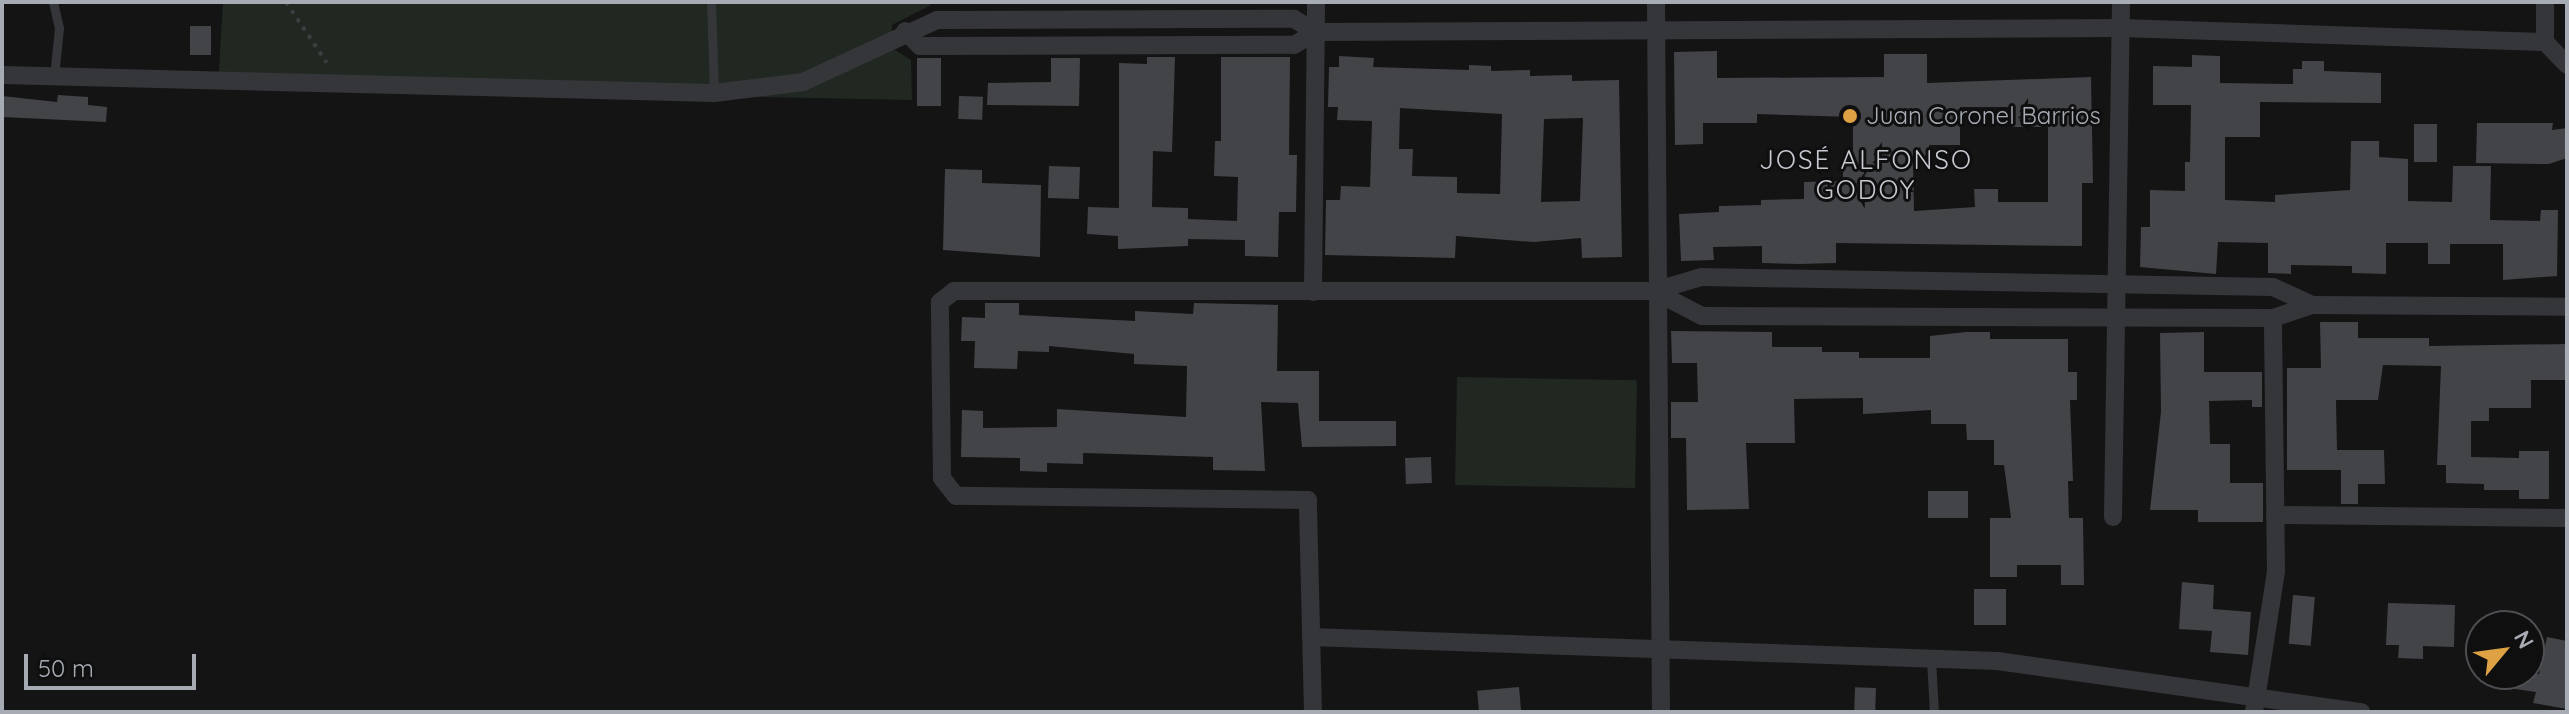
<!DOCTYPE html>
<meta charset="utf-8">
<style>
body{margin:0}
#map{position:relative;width:2569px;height:714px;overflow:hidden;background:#141415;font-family:Quicksand,sans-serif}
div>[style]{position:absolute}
.green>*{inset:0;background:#202821;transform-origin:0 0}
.building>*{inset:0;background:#434448;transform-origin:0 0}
.path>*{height:4px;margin-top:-2px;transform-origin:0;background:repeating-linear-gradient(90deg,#3b3d41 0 4px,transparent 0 10px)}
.lane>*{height:9px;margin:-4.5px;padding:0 4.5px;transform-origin:4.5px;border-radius:4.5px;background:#35363a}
.street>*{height:18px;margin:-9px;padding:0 9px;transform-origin:9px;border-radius:9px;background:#35363a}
.dots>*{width:22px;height:22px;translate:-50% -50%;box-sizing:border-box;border:4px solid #0f0f10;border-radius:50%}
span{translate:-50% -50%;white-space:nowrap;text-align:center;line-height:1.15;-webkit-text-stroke:6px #0f0f10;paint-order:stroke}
.poi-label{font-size:24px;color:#a7acb4}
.left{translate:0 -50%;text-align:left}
.neighbourhood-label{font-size:26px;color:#c7cad1;letter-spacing:2px}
.frame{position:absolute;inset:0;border:4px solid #a7acb4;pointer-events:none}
.north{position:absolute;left:2465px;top:610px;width:80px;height:80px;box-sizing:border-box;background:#0f0f10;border:2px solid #4c4e52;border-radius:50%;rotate:61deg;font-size:22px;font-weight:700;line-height:32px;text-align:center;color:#a7acb4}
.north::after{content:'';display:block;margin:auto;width:28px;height:36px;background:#dea143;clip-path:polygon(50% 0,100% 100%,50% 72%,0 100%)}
.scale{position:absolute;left:24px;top:654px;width:172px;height:36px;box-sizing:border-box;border:4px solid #a7acb4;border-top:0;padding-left:10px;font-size:24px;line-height:28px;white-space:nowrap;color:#a7acb4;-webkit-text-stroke:6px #0f0f10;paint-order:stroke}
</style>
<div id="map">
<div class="green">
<i style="clip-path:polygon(223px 2px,931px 2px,931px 5px,892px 25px,892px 48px,911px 60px,912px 100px,218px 86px)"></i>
<i style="left:1457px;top:377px;width:180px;height:108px;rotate:1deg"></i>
</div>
<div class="building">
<i style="left:190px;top:26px;width:21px;height:29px"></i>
<i style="clip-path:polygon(evenodd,1717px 51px,1717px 78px,1884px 77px,1884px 54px,1927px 54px,1927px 83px,2091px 77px,2093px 183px,2082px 183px,2082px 246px,1836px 243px,1836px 263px,1799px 264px,1762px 263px,1762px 246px,1713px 247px,1714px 260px,1681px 261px,1679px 214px,1719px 212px,1719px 206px,1761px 205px,1761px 200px,1804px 199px,1804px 182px,1843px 181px,1843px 160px,1853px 160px,1853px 117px,1757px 114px,1757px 123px,1703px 123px,1703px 144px,1675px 145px,1674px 52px,1717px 51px,1960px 107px,2011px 107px,2011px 127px,2048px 127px,2048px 202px,1998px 202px,1998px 189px,1974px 189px,1975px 207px,1914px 211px,1913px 159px,1930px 159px,1929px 145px,1960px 145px,1960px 107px)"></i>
<i style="clip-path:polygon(2192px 55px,2220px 56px,2220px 83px,2293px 84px,2293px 69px,2302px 69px,2302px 61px,2324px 61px,2324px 71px,2381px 73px,2381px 103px,2260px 102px,2260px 137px,2225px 137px,2225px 200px,2275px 202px,2275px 195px,2350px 190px,2351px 141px,2379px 141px,2379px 157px,2408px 159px,2408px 201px,2452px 202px,2453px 166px,2491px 166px,2490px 220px,2540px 221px,2541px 210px,2558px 210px,2557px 276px,2503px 280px,2503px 244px,2450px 244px,2450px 264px,2428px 264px,2428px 243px,2386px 243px,2386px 274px,2352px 273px,2352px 266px,2291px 265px,2291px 274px,2268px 273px,2268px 243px,2218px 242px,2216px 274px,2140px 267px,2141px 227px,2150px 227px,2150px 190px,2185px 191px,2185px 162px,2190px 162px,2191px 105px,2153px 105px,2153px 66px,2192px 67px)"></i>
<i style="clip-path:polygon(evenodd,1339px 56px,1374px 58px,1373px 67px,1469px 70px,1469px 65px,1491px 66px,1491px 71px,1530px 70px,1530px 76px,1572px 75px,1572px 81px,1619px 80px,1622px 257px,1582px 258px,1581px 238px,1534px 242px,1456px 236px,1455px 258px,1325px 255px,1326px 200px,1340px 200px,1341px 186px,1370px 187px,1372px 121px,1337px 120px,1338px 107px,1328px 107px,1329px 67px,1339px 67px,1339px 56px,1400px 108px,1502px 114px,1500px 194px,1457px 193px,1457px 177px,1412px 176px,1413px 149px,1399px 149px,1400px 108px,1339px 56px,1583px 118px,1580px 201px,1541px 202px,1544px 119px,1583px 118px)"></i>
<i style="clip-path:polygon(1147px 57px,1175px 57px,1172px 152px,1153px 151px,1152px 207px,1188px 208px,1188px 219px,1237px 221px,1238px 177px,1214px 176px,1215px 141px,1221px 141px,1221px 57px,1290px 57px,1289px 155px,1297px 155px,1296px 212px,1279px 212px,1278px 257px,1245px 256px,1245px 240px,1188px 239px,1188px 246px,1118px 249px,1118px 236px,1087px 234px,1088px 207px,1119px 208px,1119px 63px,1147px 64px)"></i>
<i style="left:917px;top:58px;width:24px;height:48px"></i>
<i style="clip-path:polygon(1051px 58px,1080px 58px,1079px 106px,987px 105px,988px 83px,1051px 82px)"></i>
<i style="clip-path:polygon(58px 95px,88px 97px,88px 105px,107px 107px,106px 122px,2px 117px,2px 96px,57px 102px)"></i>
<i style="left:959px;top:96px;width:24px;height:23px;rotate:2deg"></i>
<i style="clip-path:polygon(2477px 123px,2553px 123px,2552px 130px,2567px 128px,2567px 158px,2549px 164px,2476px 163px)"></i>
<i style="left:2414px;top:124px;width:23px;height:38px"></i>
<i style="left:1049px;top:166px;width:31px;height:32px;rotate:2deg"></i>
<i style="clip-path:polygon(945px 169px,982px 170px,982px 183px,1041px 185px,1040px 257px,943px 250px)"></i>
<i style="clip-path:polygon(985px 303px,1019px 303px,1019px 315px,1135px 321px,1135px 311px,1193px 314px,1194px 303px,1278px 305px,1277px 371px,1319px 371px,1319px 421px,1396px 421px,1396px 446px,1302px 447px,1298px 403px,1261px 402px,1265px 471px,1213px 470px,1213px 457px,1083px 453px,1083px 464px,1047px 463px,1047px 472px,1020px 471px,1020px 458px,961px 457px,962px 410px,983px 411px,983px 428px,1057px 427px,1057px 409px,1186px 417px,1187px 366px,1134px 364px,1134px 354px,1049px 346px,1049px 352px,1018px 351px,1017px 369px,974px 368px,975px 341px,961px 341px,962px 317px,985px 318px)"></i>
<i style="clip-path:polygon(2320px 322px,2358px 322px,2358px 338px,2429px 338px,2429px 346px,2567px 344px,2567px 380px,2531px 380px,2531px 408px,2489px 408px,2489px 421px,2471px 421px,2471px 457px,2519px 458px,2519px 451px,2549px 451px,2549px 499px,2519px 499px,2519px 490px,2484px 490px,2484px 484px,2446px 483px,2446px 465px,2437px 465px,2441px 366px,2383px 365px,2378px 400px,2336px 400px,2337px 450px,2384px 450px,2385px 484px,2358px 484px,2358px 504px,2341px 504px,2341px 470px,2287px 470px,2287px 368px,2321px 368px)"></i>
<i style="clip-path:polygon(1671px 331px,1772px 332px,1772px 347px,1822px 347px,1822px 352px,1859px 352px,1859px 358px,1930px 358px,1930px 336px,1966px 332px,1990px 332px,1990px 339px,2068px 339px,2068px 372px,2077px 372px,2077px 400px,2070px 400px,2073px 481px,2068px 481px,2069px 518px,2083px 518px,2084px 585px,2061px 585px,2061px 565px,2017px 565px,2017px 577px,1990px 577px,1990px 518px,2011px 518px,2004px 465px,1994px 465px,1994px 440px,1967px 440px,1966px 424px,1931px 424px,1931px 410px,1863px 414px,1863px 398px,1794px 399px,1795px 443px,1746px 443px,1749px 509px,1687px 510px,1686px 438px,1671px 438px,1671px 402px,1698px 402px,1697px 363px,1672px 363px)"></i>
<i style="clip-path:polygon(2204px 332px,2204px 372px,2262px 372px,2262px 407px,2252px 407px,2252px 400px,2209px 401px,2210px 444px,2230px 444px,2230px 483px,2263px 483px,2263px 522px,2198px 522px,2198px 510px,2150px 510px,2161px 412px,2160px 333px)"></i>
<i style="left:1431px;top:457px;width:26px;height:26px;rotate:88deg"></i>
<i style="left:1928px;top:491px;width:40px;height:27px"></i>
<i style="clip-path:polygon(2182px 582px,2214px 585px,2213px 609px,2251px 612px,2248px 655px,2210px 652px,2212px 631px,2179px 629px)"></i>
<i style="left:1974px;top:589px;width:32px;height:36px"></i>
<i style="left:2293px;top:595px;width:22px;height:49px;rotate:5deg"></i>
<i style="clip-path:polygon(2388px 603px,2455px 605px,2454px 647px,2423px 646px,2423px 659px,2398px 658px,2399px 645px,2386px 645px)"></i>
<i style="clip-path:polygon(2547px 637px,2567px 641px,2567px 709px,2533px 703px,2536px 692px,2487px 685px,2488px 674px,2539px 674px)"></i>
<i style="left:1519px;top:687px;width:25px;height:42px;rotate:85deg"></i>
<i style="left:1876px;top:688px;width:24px;height:21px;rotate:92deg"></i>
</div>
<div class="path">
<i style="left:286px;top:2px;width:73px;rotate:56.1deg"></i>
</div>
<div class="lane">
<i style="left:53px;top:2px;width:27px;rotate:77deg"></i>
<i style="left:59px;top:28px;width:48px;rotate:95.9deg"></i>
<i style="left:711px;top:2px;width:91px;rotate:88.1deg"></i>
<i style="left:1931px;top:659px;width:53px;rotate:86.8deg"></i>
</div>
<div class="street">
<i style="left:1656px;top:2px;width:710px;rotate:89.6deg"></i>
<i style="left:2545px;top:2px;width:40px;rotate:90deg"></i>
<i style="left:905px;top:31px;width:21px;rotate:45deg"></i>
<i style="left:920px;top:46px;width:374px;rotate:-0.2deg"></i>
<i style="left:1294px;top:45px;width:26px;rotate:-31deg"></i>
<i style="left:1316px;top:32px;width:805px;rotate:-0.28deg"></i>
<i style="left:2121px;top:28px;width:424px;rotate:1.9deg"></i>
<i style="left:2545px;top:42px;width:32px;rotate:46deg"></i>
<i style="left:2px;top:75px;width:712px;rotate:1.45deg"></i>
<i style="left:714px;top:93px;width:90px;rotate:-7deg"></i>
<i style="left:803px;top:82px;width:148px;rotate:-24.8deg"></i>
<i style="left:937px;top:20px;width:357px;rotate:-0.2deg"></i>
<i style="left:1294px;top:19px;width:26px;rotate:31deg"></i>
<i style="left:1654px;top:291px;width:54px;rotate:27.5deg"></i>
<i style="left:1702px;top:316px;width:571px;rotate:0.2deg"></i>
<i style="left:2273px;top:318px;width:41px;rotate:-18.4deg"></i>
<i style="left:2312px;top:305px;width:255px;rotate:0.4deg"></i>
<i style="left:1313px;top:292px;width:290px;rotate:-89.4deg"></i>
<i style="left:2275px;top:515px;width:292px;rotate:0.6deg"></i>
<i style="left:2113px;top:517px;width:515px;rotate:-89.11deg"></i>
<i style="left:1311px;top:637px;width:686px;rotate:2deg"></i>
<i style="left:1997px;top:661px;width:368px;rotate:8deg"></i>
<i style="left:1313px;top:712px;width:212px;rotate:-91.4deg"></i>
<i style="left:1308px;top:500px;width:352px;rotate:-179.3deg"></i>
<i style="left:956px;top:496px;width:23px;rotate:-128deg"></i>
<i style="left:942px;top:478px;width:176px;rotate:-90.7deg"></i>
<i style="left:940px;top:302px;width:18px;rotate:-38deg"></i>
<i style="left:954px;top:291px;width:700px"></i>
<i style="left:1654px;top:291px;width:49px;rotate:-16.6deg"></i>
<i style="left:1701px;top:277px;width:572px;rotate:1deg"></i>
<i style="left:2273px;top:287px;width:43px;rotate:24.8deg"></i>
<i style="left:2254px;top:712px;width:143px;rotate:-81.1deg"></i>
<i style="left:2276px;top:571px;width:253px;rotate:-90.7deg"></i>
</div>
<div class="dots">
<i style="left:1850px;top:116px;background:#dea143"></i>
</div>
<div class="poi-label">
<span class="left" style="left:1866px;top:116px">Juan Coronel Barrios</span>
</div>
<div class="neighbourhood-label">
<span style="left:1866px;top:175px">JOSÉ ALFONSO<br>GODOY</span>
</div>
<div class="frame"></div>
<div class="north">N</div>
<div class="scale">50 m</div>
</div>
